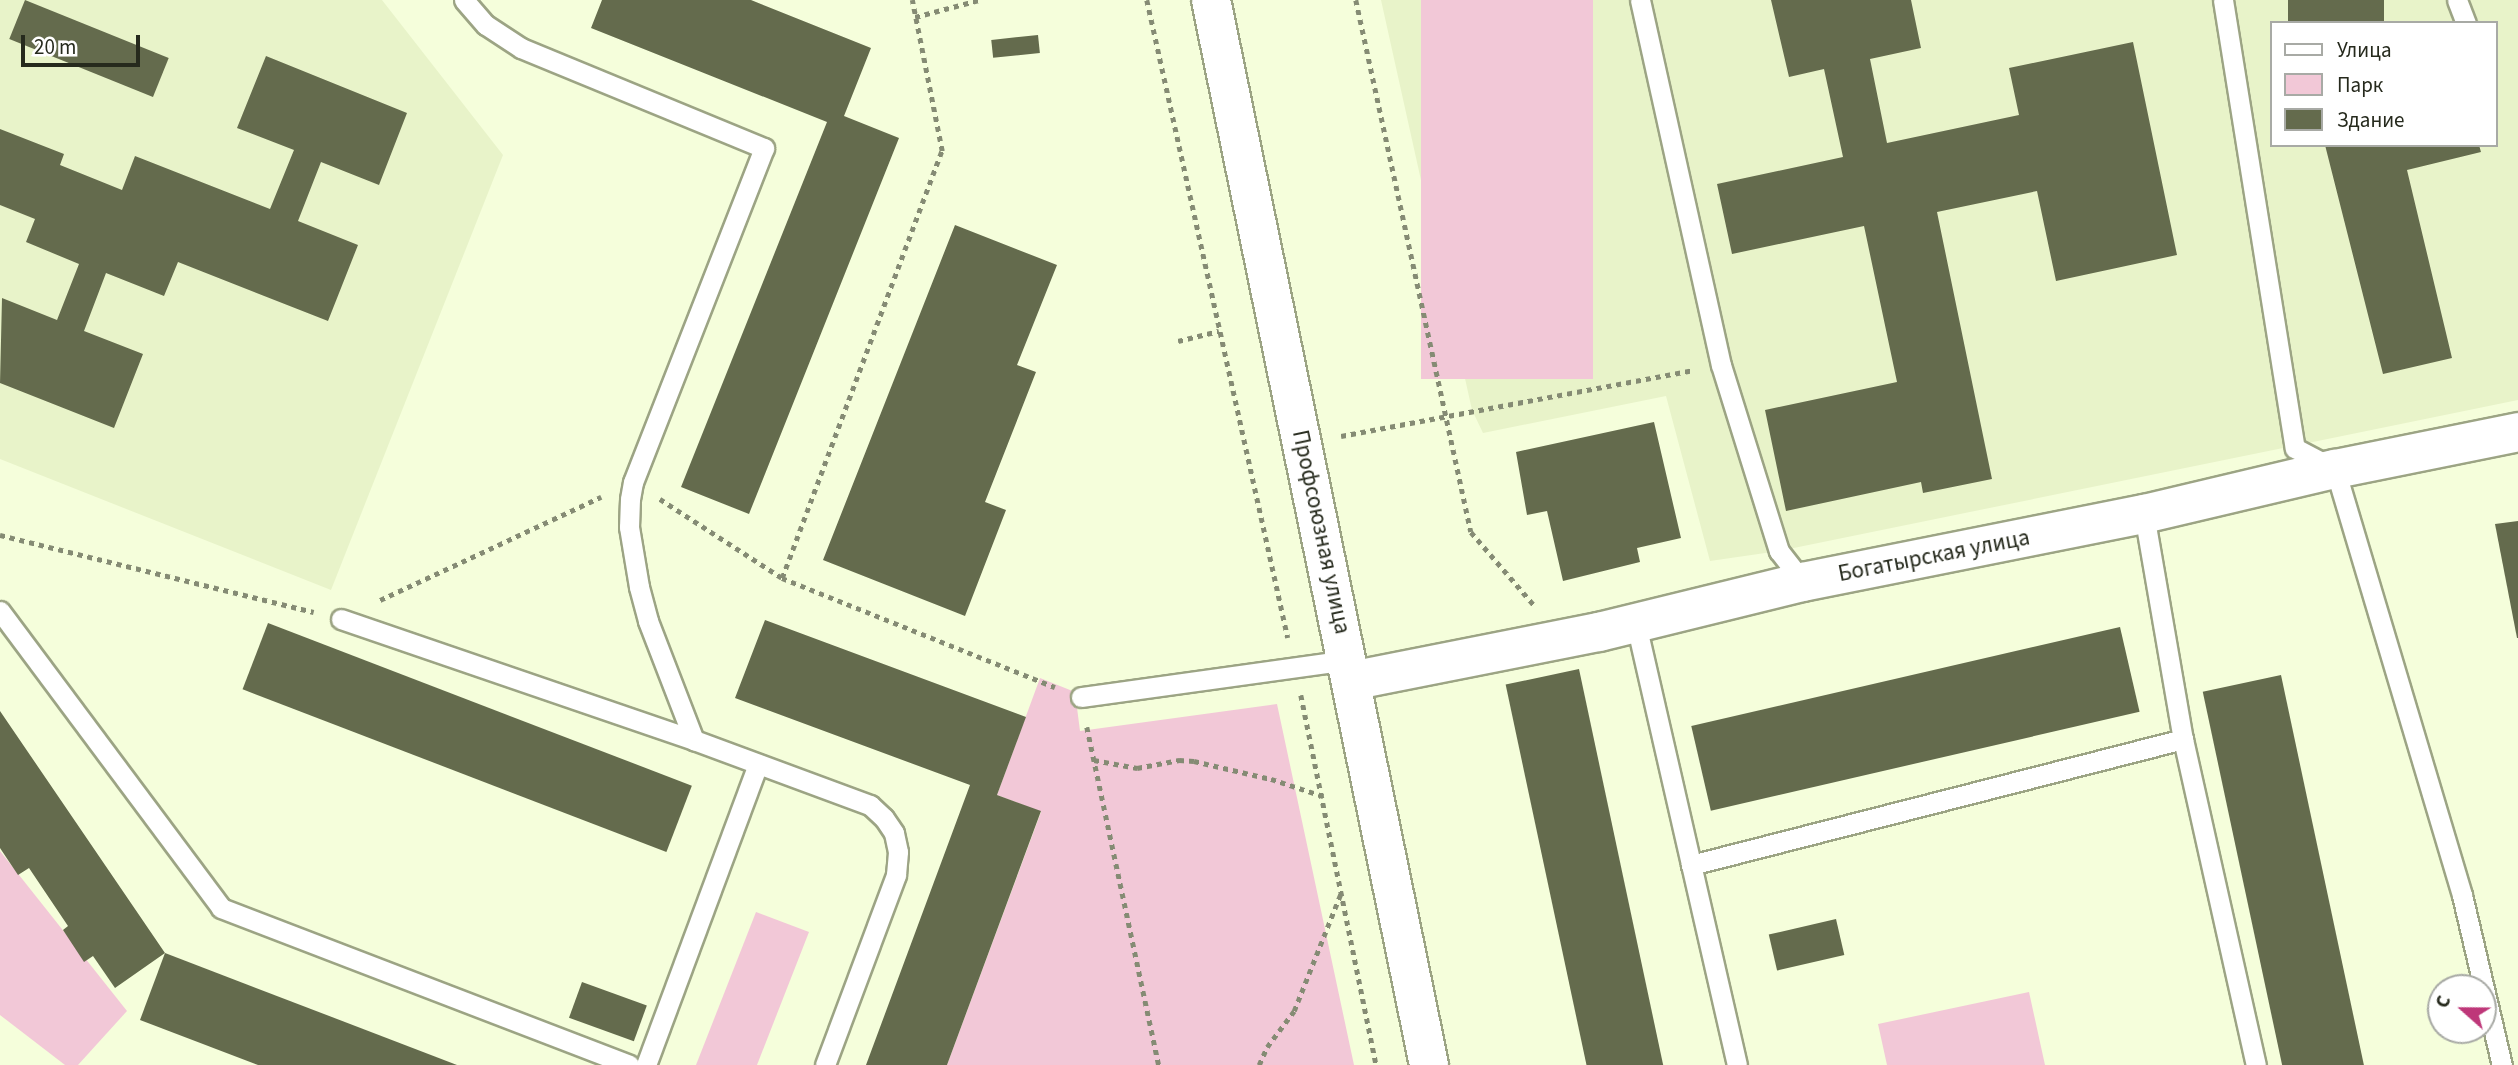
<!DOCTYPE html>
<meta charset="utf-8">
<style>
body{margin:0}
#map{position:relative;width:2518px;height:1065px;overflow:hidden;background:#f5fedb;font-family:"Source Sans 3",sans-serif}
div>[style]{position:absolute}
.built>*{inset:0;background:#e8f3c9}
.green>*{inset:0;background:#f2c8d7;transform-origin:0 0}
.building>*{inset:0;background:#646b4d;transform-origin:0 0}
.path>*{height:4.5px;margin-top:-2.25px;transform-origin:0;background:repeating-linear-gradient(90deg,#858b74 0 5px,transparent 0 10px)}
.roads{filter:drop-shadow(2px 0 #9ca484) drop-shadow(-2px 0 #9ca484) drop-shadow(0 2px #9ca484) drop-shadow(0 -2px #9ca484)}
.service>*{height:19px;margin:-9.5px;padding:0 9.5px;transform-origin:9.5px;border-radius:9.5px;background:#fff}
.minor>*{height:38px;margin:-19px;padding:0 19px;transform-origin:19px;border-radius:19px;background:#fff}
.secondary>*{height:38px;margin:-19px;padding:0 19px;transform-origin:19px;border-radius:19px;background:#fff}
span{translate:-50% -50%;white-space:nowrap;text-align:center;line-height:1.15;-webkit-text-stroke:7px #fff;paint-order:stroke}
.street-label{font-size:23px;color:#262a1d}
.legend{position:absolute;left:2270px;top:21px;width:228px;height:126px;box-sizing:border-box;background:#fff;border:2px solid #a8aaa5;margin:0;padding:9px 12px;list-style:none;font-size:21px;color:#262a1d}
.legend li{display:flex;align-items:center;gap:14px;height:35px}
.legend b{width:35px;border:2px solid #a8aaa5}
.north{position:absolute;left:2427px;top:974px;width:70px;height:70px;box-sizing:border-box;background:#fff;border:2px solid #a8aaa5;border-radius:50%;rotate:291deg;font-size:19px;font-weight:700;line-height:28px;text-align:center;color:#262a1d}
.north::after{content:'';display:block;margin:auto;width:24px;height:32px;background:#be3779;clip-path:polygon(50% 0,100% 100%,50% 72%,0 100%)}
.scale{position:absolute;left:21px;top:35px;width:119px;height:32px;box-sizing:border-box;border:4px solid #262a1d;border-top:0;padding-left:9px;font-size:21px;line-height:24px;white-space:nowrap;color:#262a1d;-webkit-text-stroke:5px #fff;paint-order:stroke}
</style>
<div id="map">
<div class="built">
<i style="clip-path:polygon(0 0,382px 0,503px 155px,331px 590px,0 459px)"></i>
<i style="clip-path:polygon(evenodd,1381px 0,2518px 0,2518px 400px,1779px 551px,1710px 561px,1666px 396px,1483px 433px,1472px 410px,1381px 0,2271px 23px,2495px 23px,2495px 145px,2271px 145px,2271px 23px)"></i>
</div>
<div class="green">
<i style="left:1421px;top:0;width:172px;height:379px"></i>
<i style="clip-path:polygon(1040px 678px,1075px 692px,1080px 731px,1277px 704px,1354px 1065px,947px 1065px,1041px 812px,997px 795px)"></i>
<i style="clip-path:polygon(0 851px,127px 1011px,78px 1065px,65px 1065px,0 1015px)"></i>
<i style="clip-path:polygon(756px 912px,809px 932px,757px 1065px,696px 1065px)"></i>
<i style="clip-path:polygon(2029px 992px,2045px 1065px,1887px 1065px,1878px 1024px)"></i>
</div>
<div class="building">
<i style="left:25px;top:0;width:155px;height:42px;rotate:22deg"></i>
<i style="clip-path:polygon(602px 0,751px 0,871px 48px,844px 116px,899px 138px,749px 514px,681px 487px,827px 122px,591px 28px)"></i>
<i style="clip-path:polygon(1771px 0,1911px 0,1921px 48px,1870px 59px,1887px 143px,2019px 115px,2009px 68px,2133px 42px,2177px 255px,2056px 281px,2037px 191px,1937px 212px,1992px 479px,1923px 493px,1921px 482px,1786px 511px,1765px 410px,1897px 382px,1864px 226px,1732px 254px,1717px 184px,1843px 157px,1824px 69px,1789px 77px)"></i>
<i style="left:2288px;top:0;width:96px;height:24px"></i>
<i style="left:1038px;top:35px;width:18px;height:47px;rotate:84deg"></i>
<i style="clip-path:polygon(266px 56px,407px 113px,379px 185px,321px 162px,298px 221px,358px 245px,328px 321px,178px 262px,164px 296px,106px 273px,84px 331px,143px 354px,114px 428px,0 383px,2px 298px,57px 320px,79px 264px,26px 242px,35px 219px,0 205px,0 129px,64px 154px,60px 165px,122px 190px,135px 156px,270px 209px,294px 150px,237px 128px)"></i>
<i style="clip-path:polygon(2325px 145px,2479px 145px,2481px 152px,2407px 170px,2452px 358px,2383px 374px)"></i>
<i style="clip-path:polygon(955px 225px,1057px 265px,1017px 365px,1036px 372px,985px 502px,1006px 510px,965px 616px,823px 560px)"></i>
<i style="clip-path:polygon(1654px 422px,1681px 538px,1637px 548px,1640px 562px,1563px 581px,1547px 511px,1527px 515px,1516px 452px)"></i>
<i style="clip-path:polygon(2518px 521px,2518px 638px,2517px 638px,2495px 524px)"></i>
<i style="clip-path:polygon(765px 620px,1026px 717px,997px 795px,1041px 811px,947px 1065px,866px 1065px,970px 785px,735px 698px)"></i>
<i style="left:268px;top:623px;width:454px;height:71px;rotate:21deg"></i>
<i style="left:2120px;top:627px;width:87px;height:440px;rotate:77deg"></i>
<i style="left:1579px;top:669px;width:405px;height:75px;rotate:78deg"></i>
<i style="left:2281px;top:675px;width:399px;height:80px;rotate:78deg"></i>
<i style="clip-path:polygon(0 711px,165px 953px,115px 988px,93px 956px,84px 962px,63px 930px,68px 926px,29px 868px,18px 875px,0 848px)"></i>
<i style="left:1836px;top:919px;width:37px;height:69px;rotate:77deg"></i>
<i style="clip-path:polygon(165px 953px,457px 1065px,258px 1065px,140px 1020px)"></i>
<i style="left:582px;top:982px;width:69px;height:38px;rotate:20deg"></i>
</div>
<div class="path">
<i style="left:1147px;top:0;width:653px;rotate:77.54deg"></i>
<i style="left:1356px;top:0;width:544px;rotate:77.8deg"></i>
<i style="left:1471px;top:532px;width:96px;rotate:49.2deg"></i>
<i style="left:915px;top:17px;width:66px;rotate:-14.9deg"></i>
<i style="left:1178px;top:341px;width:42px;rotate:-13.7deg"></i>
<i style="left:1341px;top:436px;width:359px;rotate:-10.6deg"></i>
<i style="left:660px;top:499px;width:145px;rotate:32.9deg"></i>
<i style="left:782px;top:578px;width:294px;rotate:21.8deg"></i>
<i style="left:0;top:535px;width:323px;rotate:13.8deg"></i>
<i style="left:782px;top:578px;width:456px;rotate:-69.5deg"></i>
<i style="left:942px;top:151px;width:154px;rotate:-101.2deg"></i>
<i style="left:380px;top:600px;width:244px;rotate:-25deg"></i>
<i style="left:1301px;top:695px;width:378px;rotate:78.5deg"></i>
<i style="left:1087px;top:727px;width:346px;rotate:78deg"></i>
<i style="left:1094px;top:760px;width:44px;rotate:10.5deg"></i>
<i style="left:1137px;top:768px;width:43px;rotate:-10.8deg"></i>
<i style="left:1179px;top:760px;width:15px;rotate:4deg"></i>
<i style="left:1194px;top:761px;width:79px;rotate:13.2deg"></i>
<i style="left:1271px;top:779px;width:55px;rotate:18.1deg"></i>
<i style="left:1259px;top:1065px;width:20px;rotate:-66deg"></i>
<i style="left:1267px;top:1047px;width:45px;rotate:-53.1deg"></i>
<i style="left:1294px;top:1011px;width:127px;rotate:-68.3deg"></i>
</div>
<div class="roads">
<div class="service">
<i style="left:464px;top:0;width:33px;rotate:49deg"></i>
<i style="left:486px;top:25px;width:42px;rotate:33.3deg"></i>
<i style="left:521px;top:48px;width:263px;rotate:22.4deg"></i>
<i style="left:764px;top:148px;width:359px;rotate:111.4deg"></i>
<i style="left:633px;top:482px;width:17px;rotate:100deg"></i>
<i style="left:630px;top:499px;width:28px;rotate:92deg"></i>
<i style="left:629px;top:527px;width:61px;rotate:80.5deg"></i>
<i style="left:639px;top:587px;width:35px;rotate:75deg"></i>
<i style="left:648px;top:621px;width:128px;rotate:68.9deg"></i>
<i style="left:1640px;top:0;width:374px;rotate:77.5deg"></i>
<i style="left:1721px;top:365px;width:195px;rotate:72.7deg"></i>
<i style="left:1779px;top:551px;width:39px;rotate:52deg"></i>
<i style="left:2223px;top:0;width:454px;rotate:80.9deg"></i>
<i style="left:2295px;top:448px;width:45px;rotate:27.7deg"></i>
<i style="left:2335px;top:469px;width:445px;rotate:73.4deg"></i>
<i style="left:2462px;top:895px;width:175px;rotate:76.8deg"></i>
<i style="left:2457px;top:0;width:25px;rotate:69deg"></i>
<i style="left:2144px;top:514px;width:228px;rotate:80.2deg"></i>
<i style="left:2183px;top:739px;width:334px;rotate:77.4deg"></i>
<i style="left:0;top:611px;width:370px;rotate:53.3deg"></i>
<i style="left:221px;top:908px;width:437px;rotate:21deg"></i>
<i style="left:341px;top:619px;width:373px;rotate:18.9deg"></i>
<i style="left:694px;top:740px;width:188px;rotate:20.3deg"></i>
<i style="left:870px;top:805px;width:19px;rotate:43deg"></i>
<i style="left:884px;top:818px;width:18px;rotate:56deg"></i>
<i style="left:894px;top:833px;width:19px;rotate:78deg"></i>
<i style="left:898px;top:852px;width:23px;rotate:95deg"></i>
<i style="left:896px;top:875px;width:203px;rotate:110.5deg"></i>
<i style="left:1636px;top:624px;width:452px;rotate:77.1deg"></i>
<i style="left:1081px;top:697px;width:269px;rotate:-7.9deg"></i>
<i style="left:1691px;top:865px;width:508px;rotate:-14.36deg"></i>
<i style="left:646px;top:1065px;width:321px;rotate:-69.6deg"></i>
</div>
<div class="minor">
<i style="left:1351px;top:681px;width:253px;rotate:-11.2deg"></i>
<i style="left:1599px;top:632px;width:210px;rotate:-13.8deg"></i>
<i style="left:1803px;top:582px;width:348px;rotate:-11.3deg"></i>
<i style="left:2144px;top:514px;width:196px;rotate:-13.3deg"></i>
<i style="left:2335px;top:469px;width:187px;rotate:-11.4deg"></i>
</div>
<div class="secondary">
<i style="left:1211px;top:0;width:1087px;rotate:78.43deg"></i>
</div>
</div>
<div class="street-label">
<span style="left:1321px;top:532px;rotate:78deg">Профсоюзная улица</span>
<span style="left:1934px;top:556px;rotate:-11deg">Богатырская улица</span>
</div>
<ul class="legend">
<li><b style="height:9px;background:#fff"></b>Улица</li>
<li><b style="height:19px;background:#f2c8d7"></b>Парк</li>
<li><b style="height:19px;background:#646b4d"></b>Здание</li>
</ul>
<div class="north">С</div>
<div class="scale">20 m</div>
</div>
